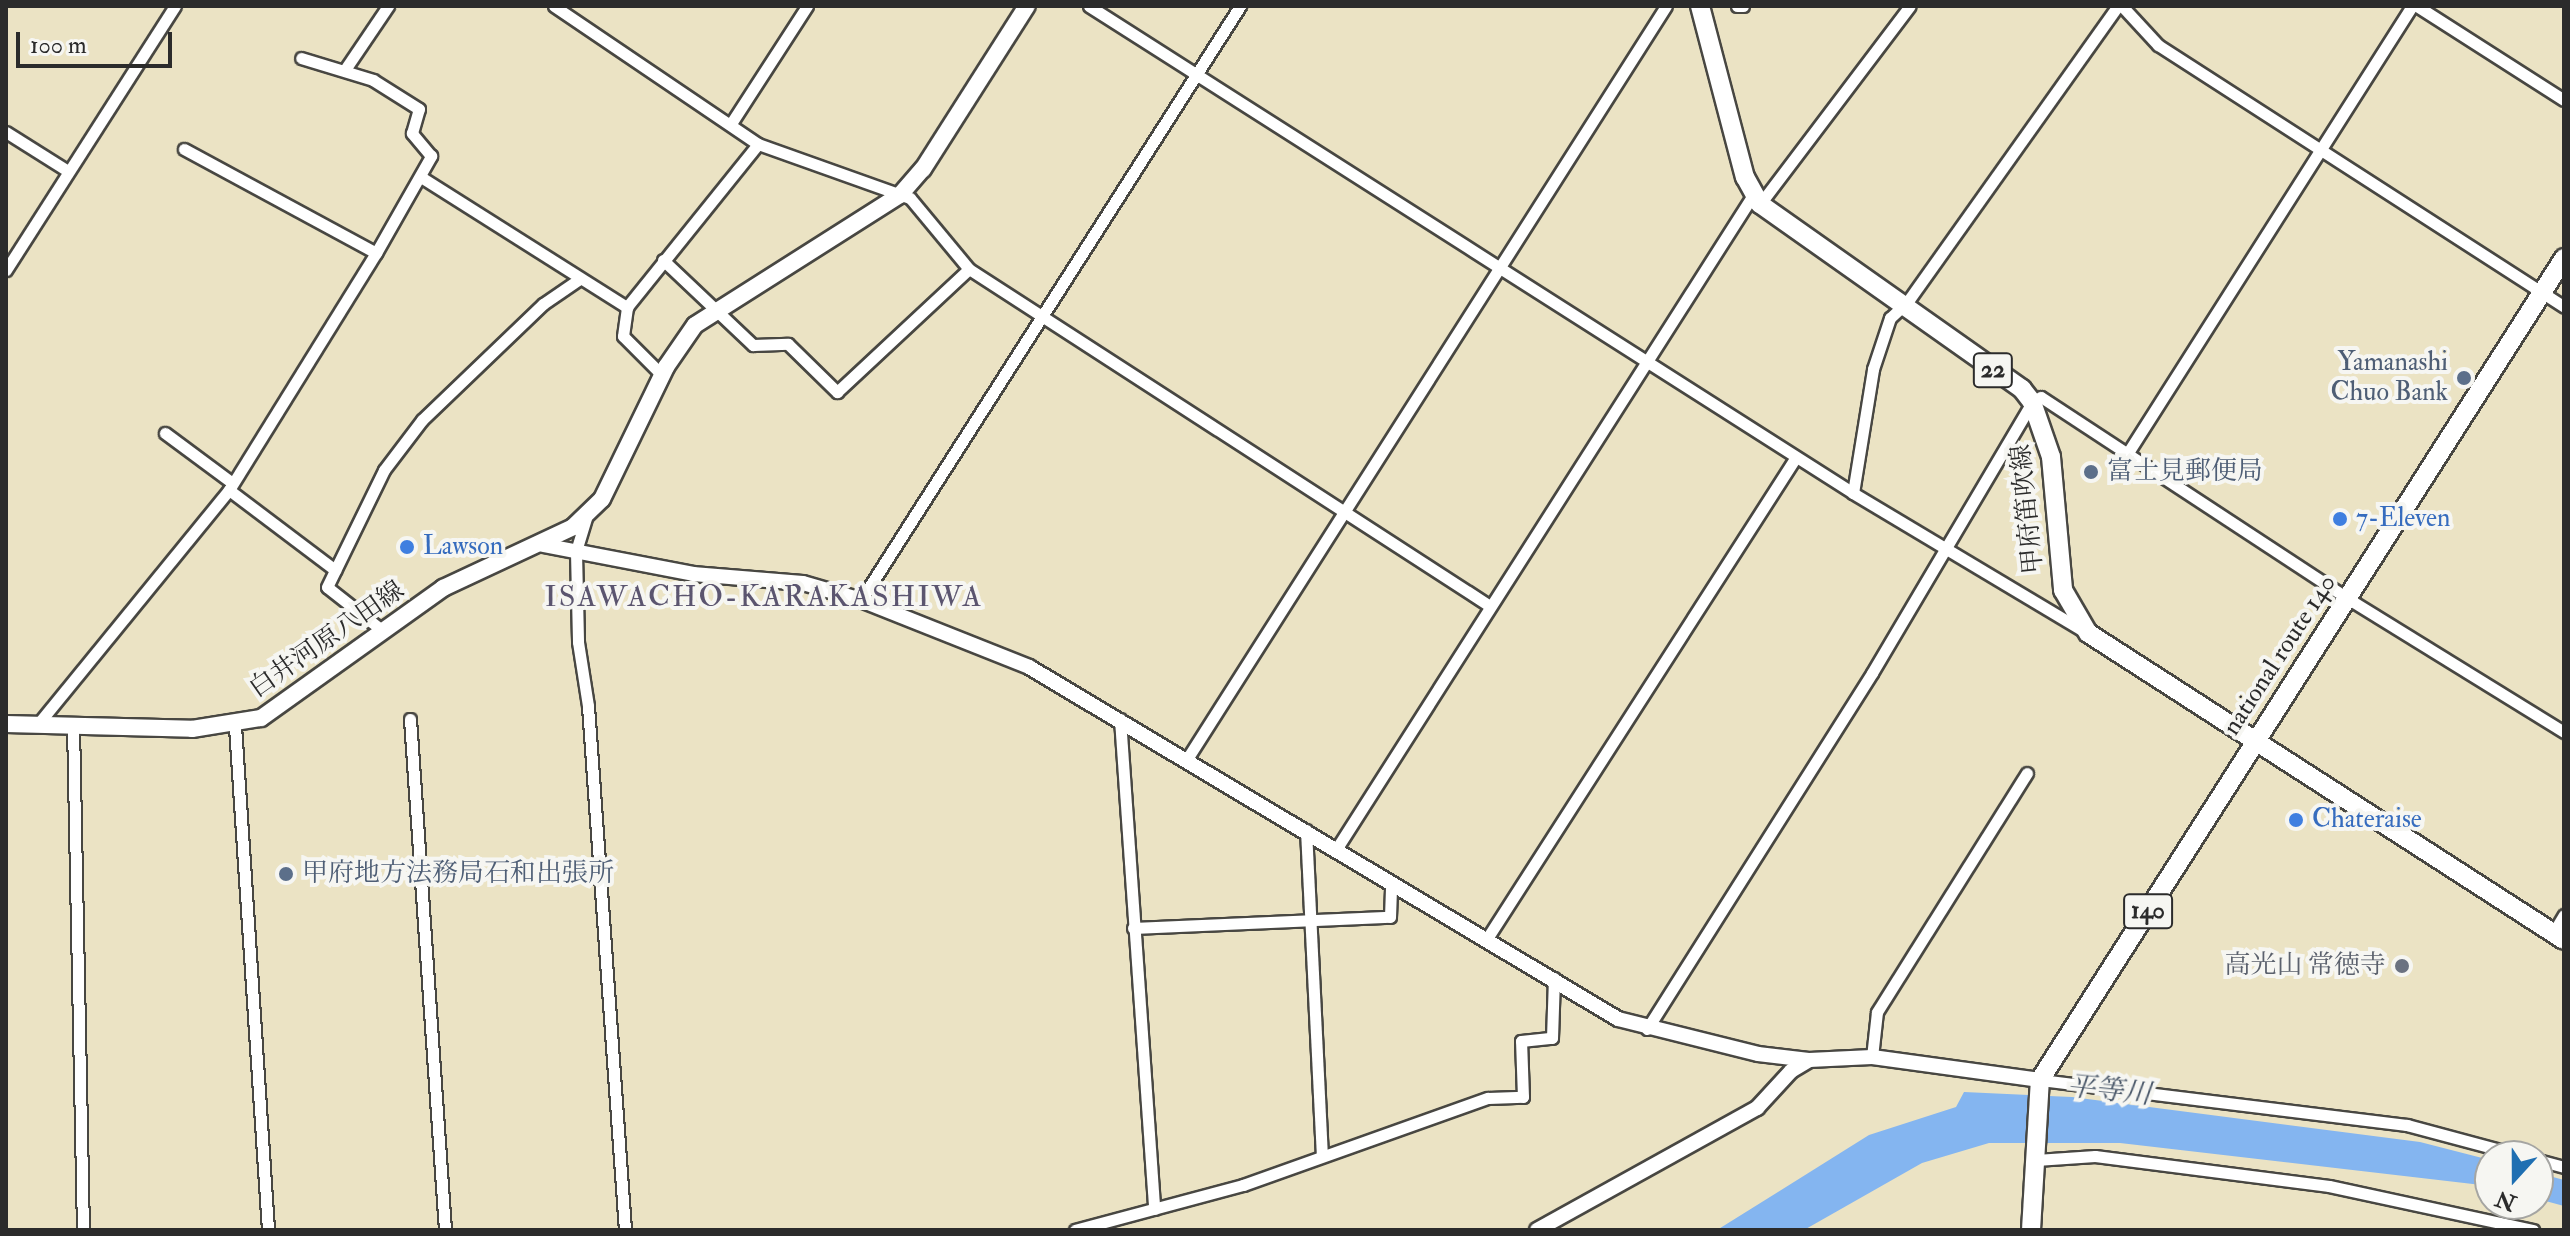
<!DOCTYPE html>
<meta charset="utf-8">
<style>
body{margin:0}
#map{position:relative;width:2570px;height:1236px;overflow:hidden;background:#ebe3c4;font-family:"IM FELL Double Pica","Noto Serif JP",serif}
div>[style]{position:absolute}
.water>*{inset:0;background:#84b5f0}
.roads{filter:drop-shadow(2px 0 #484742) drop-shadow(-2px 0 #484742) drop-shadow(0 2px #484742) drop-shadow(0 -2px #484742)}
.minor>*{height:11px;margin:-5.5px;padding:0 5.5px;transform-origin:5.5px;border-radius:5.5px;background:#fff}
.tertiary>*{height:14px;margin:-7px;padding:0 7px;transform-origin:7px;border-radius:7px;background:#fff}
.secondary>*{height:16px;margin:-8px;padding:0 8px;transform-origin:8px;border-radius:8px;background:#fff}
.primary>*{height:18px;margin:-9px;padding:0 9px;transform-origin:9px;border-radius:9px;background:#fff}
.trunk>*{height:18px;margin:-9px;padding:0 9px;transform-origin:9px;border-radius:9px;background:#fff}
.dots>*{width:22px;height:22px;translate:-50% -50%;box-sizing:border-box;border:4px solid #f6f6f2;border-radius:50%}
span{translate:-50% -50%;white-space:nowrap;text-align:center;line-height:1.15;-webkit-text-stroke:8px #f6f6f2;paint-order:stroke}
.shield-label span{padding:2px 6px;background:#f6f6f2;border:2px solid;border-radius:6px;-webkit-text-stroke-width:0}
.shield-label{font-size:24px;color:#2b2b2b;font-weight:700}
.service-label{font-size:26px;color:#4e5e75}
.right{translate:-100% -50%;text-align:right}
.left{translate:0 -50%;text-align:left}
.street-label{font-size:26px;color:#2b2b2b}
.shop-label{font-size:26px;color:#366cbe}
.worship-label{font-size:26px;color:#5b616d}
.water-label{font-size:28px;color:#465466;font-style:italic}
.quarter-label{font-size:30px;color:#5b556f;letter-spacing:2px}
.frame{position:absolute;inset:0;border:8px solid #2b2b2b;pointer-events:none}
.north{position:absolute;left:2474px;top:1140px;width:80px;height:80px;box-sizing:border-box;background:#f6f6f2;border:2px solid #a5a5a2;border-radius:50%;rotate:201deg;font-size:22px;font-weight:700;line-height:32px;text-align:center;color:#2b2b2b}
.north::after{content:'';display:block;margin:auto;width:28px;height:36px;background:#1f6fb2;clip-path:polygon(50% 0,100% 100%,50% 72%,0 100%)}
.scale{position:absolute;left:16px;top:32px;width:156px;height:36px;box-sizing:border-box;border:4px solid #2b2b2b;border-top:0;padding-left:10px;font-size:24px;line-height:28px;white-space:nowrap;color:#2b2b2b;-webkit-text-stroke:6px #f6f6f2;paint-order:stroke}
</style>
<div id="map">
<div class="water">
<i style="clip-path:polygon(1964px 1092px,2072px 1097px,2420px 1142px,2490px 1160px,2490px 1186px,2120px 1143px,1989px 1143px,1922px 1163px,1804px 1230px,1717px 1230px,1869px 1135px,1956px 1107px)"></i>
<i style="clip-path:polygon(2538px 1173px,2564px 1180px,2564px 1206px,2538px 1199px)"></i>
</div>
<div class="roads">
<div class="minor">
<i style="left:554px;top:6px;width:246px;rotate:34.1deg"></i>
<i style="left:758px;top:144px;width:161px;rotate:19.6deg"></i>
<i style="left:910px;top:198px;width:92px;rotate:50.3deg"></i>
<i style="left:969px;top:269px;width:620px;rotate:32.9deg"></i>
<i style="left:1089px;top:6px;width:906px;rotate:32.51deg"></i>
<i style="left:1853px;top:493px;width:273px;rotate:30.9deg"></i>
<i style="left:1737px;top:6px;width:6px"></i>
<i style="left:2122px;top:6px;width:53px;rotate:47.3deg"></i>
<i style="left:2158px;top:45px;width:483px;rotate:32.8deg"></i>
<i style="left:2417px;top:6px;width:174px;rotate:32.6deg"></i>
<i style="left:346px;top:68px;width:75px;rotate:-55.9deg"></i>
<i style="left:732px;top:122px;width:138px;rotate:-57.1deg"></i>
<i style="left:6px;top:132px;width:73px;rotate:32.2deg"></i>
<i style="left:184px;top:149px;width:218px;rotate:28.4deg"></i>
<i style="left:421px;top:177px;width:244px;rotate:32.3deg"></i>
<i style="left:1760px;top:204px;width:248px;rotate:-52.9deg"></i>
<i style="left:663px;top:260px;width:124px;rotate:43.4deg"></i>
<i style="left:753px;top:345px;width:35px;rotate:-2deg"></i>
<i style="left:788px;top:344px;width:69px;rotate:44.4deg"></i>
<i style="left:837px;top:392px;width:180px;rotate:-43deg"></i>
<i style="left:6px;top:270px;width:313px;rotate:-57.4deg"></i>
<i style="left:662px;top:375px;width:55px;rotate:-135deg"></i>
<i style="left:623px;top:336px;width:29px;rotate:-82deg"></i>
<i style="left:627px;top:307px;width:209px;rotate:-51.2deg"></i>
<i style="left:165px;top:433px;width:82px;rotate:36.6deg"></i>
<i style="left:2129px;top:451px;width:527px;rotate:-57.55deg"></i>
<i style="left:229px;top:490px;width:133px;rotate:37deg"></i>
<i style="left:1853px;top:493px;width:126px;rotate:-80.8deg"></i>
<i style="left:1873px;top:369px;width:54px;rotate:-71.6deg"></i>
<i style="left:1890px;top:318px;width:25px;rotate:-43deg"></i>
<i style="left:1908px;top:301px;width:362px;rotate:-54.6deg"></i>
<i style="left:587px;top:515px;width:39px;rotate:107deg"></i>
<i style="left:576px;top:552px;width:90px;rotate:88.7deg"></i>
<i style="left:578px;top:642px;width:65px;rotate:81.1deg"></i>
<i style="left:588px;top:706px;width:525px;rotate:85.96deg"></i>
<i style="left:861px;top:600px;width:705px;rotate:-57.46deg"></i>
<i style="left:383px;top:631px;width:71px;rotate:-141.8deg"></i>
<i style="left:327px;top:587px;width:130px;rotate:-64deg"></i>
<i style="left:384px;top:470px;width:63px;rotate:-52.8deg"></i>
<i style="left:422px;top:420px;width:168px;rotate:-43.8deg"></i>
<i style="left:543px;top:304px;width:42px;rotate:-34.4deg"></i>
<i style="left:410px;top:719px;width:512px;rotate:86.08deg"></i>
<i style="left:1120px;top:719px;width:491px;rotate:86deg"></i>
<i style="left:38px;top:724px;width:302px;rotate:-50.8deg"></i>
<i style="left:229px;top:490px;width:279px;rotate:-58.2deg"></i>
<i style="left:376px;top:253px;width:112px;rotate:-60.4deg"></i>
<i style="left:431px;top:156px;width:30px;rotate:-130deg"></i>
<i style="left:412px;top:133px;width:25px;rotate:-74deg"></i>
<i style="left:419px;top:109px;width:54px;rotate:-147.8deg"></i>
<i style="left:373px;top:80px;width:75px;rotate:-163deg"></i>
<i style="left:73px;top:724px;width:506px;rotate:88.87deg"></i>
<i style="left:235px;top:726px;width:505px;rotate:86.25deg"></i>
<i style="left:1187px;top:759px;width:892px;rotate:-57.54deg"></i>
<i style="left:1306px;top:830px;width:326px;rotate:87.2deg"></i>
<i style="left:1337px;top:848px;width:774px;rotate:-57.5deg"></i>
<i style="left:1133px;top:928px;width:257px;rotate:-2.5deg"></i>
<i style="left:1390px;top:917px;width:35px;rotate:-88deg"></i>
<i style="left:2553px;top:933px;width:21px;rotate:-59deg"></i>
<i style="left:1488px;top:937px;width:570px;rotate:-57.31deg"></i>
<i style="left:1647px;top:1029px;width:421px;rotate:-57.7deg"></i>
<i style="left:1872px;top:673px;width:315px;rotate:-59.4deg"></i>
<i style="left:2032px;top:402px;width:10px;rotate:-29deg"></i>
<i style="left:2041px;top:397px;width:366px;rotate:33.3deg"></i>
<i style="left:2347px;top:598px;width:255px;rotate:31.7deg"></i>
<i style="left:1872px;top:1057px;width:45px;rotate:-83.7deg"></i>
<i style="left:1877px;top:1012px;width:282px;rotate:-57.9deg"></i>
<i style="left:2040px;top:1080px;width:370px;rotate:7deg"></i>
<i style="left:2407px;top:1125px;width:120px;rotate:15deg"></i>
<i style="left:2036px;top:1160px;width:59px;rotate:-3.9deg"></i>
<i style="left:2095px;top:1156px;width:236px;rotate:7.3deg"></i>
<i style="left:2329px;top:1186px;width:209px;rotate:12.2deg"></i>
<i style="left:2538px;top:1160px;width:27px;rotate:15deg"></i>
<i style="left:1075px;top:1230px;width:174px;rotate:-15deg"></i>
<i style="left:1243px;top:1185px;width:260px;rotate:-19.6deg"></i>
<i style="left:1488px;top:1098px;width:35px;rotate:-2deg"></i>
<i style="left:1523px;top:1097px;width:56px;rotate:-92deg"></i>
<i style="left:1521px;top:1041px;width:31px;rotate:-6deg"></i>
<i style="left:1552px;top:1038px;width:60px;rotate:-88.1deg"></i>
</div>
<div class="tertiary">
<i style="left:543px;top:545px;width:153px;rotate:10.9deg"></i>
<i style="left:693px;top:574px;width:110px;rotate:4.7deg"></i>
<i style="left:803px;top:583px;width:60px;rotate:16.3deg"></i>
<i style="left:861px;top:600px;width:181px;rotate:21.7deg"></i>
<i style="left:1029px;top:667px;width:686px;rotate:30.86deg"></i>
<i style="left:1618px;top:1019px;width:144px;rotate:14deg"></i>
<i style="left:1758px;top:1054px;width:51px;rotate:6.7deg"></i>
<i style="left:1809px;top:1060px;width:63px;rotate:-2.7deg"></i>
<i style="left:1872px;top:1057px;width:170px;rotate:7.8deg"></i>
<i style="left:1537px;top:1230px;width:252px;rotate:-29deg"></i>
<i style="left:1757px;top:1108px;width:50px;rotate:-47.4deg"></i>
<i style="left:1791px;top:1071px;width:21px;rotate:-31deg"></i>
</div>
<div class="secondary">
<i style="left:6px;top:724px;width:186px;rotate:1.5deg"></i>
<i style="left:192px;top:729px;width:70px;rotate:-9.1deg"></i>
<i style="left:261px;top:718px;width:224px;rotate:-35.5deg"></i>
<i style="left:443px;top:588px;width:144px;rotate:-25.1deg"></i>
<i style="left:573px;top:527px;width:40px;rotate:-44deg"></i>
<i style="left:602px;top:499px;width:147px;rotate:-64.1deg"></i>
<i style="left:666px;top:367px;width:51px;rotate:-55.4deg"></i>
<i style="left:695px;top:325px;width:243px;rotate:-32.4deg"></i>
<i style="left:900px;top:195px;width:35px;rotate:-49deg"></i>
<i style="left:923px;top:169px;width:193px;rotate:-57.5deg"></i>
</div>
<div class="primary">
<i style="left:1700px;top:6px;width:177px;rotate:75.3deg"></i>
<i style="left:1745px;top:177px;width:31px;rotate:61deg"></i>
<i style="left:1760px;top:204px;width:321px;rotate:35.2deg"></i>
<i style="left:2022px;top:389px;width:16px;rotate:52deg"></i>
<i style="left:2032px;top:402px;width:58px;rotate:70.9deg"></i>
<i style="left:2051px;top:457px;width:134px;rotate:84.8deg"></i>
<i style="left:2063px;top:590px;width:50px;rotate:59.8deg"></i>
<i style="left:2088px;top:633px;width:566px;rotate:32.82deg"></i>
</div>
<div class="trunk">
<i style="left:2031px;top:1230px;width:150px;rotate:-86.6deg"></i>
<i style="left:2040px;top:1080px;width:975px;rotate:-57.48deg"></i>
</div>
</div>
<div class="dots">
<i style="left:2464px;top:378px;background:#5c6f8a"></i>
<i style="left:2091px;top:472px;background:#5c6f8a"></i>
<i style="left:2340px;top:519px;background:#3f7fe0"></i>
<i style="left:407px;top:547px;background:#3f7fe0"></i>
<i style="left:2296px;top:820px;background:#3f7fe0"></i>
<i style="left:286px;top:874px;background:#5c6f8a"></i>
<i style="left:2402px;top:966px;background:#6b7280"></i>
</div>
<div class="shield-label">
<span style="left:1993px;top:370px">22</span>
<span style="left:2148px;top:911px">140</span>
</div>
<div class="service-label">
<span class="right" style="left:2448px;top:378px">Yamanashi<br>Chuo Bank</span>
<span class="left" style="left:2107px;top:472px">富士見郵便局</span>
<span class="left" style="left:302px;top:874px">甲府地方法務局石和出張所</span>
</div>
<div class="street-label">
<span style="left:2028px;top:509px;rotate:-96deg">甲府笛吹線</span>
<span style="left:327px;top:640px;rotate:-35deg">白井河原八田線</span>
<span style="left:2280px;top:655px;rotate:-57deg">national route 140</span>
</div>
<div class="shop-label">
<span class="left" style="left:2356px;top:519px">7-Eleven</span>
<span class="left" style="left:423px;top:547px">Lawson</span>
<span class="left" style="left:2312px;top:820px">Chateraise</span>
</div>
<div class="worship-label">
<span class="right" style="left:2386px;top:966px">高光山 常徳寺</span>
</div>
<div class="water-label">
<span style="left:2109px;top:1091px;rotate:6deg">平等川</span>
</div>
<div class="quarter-label">
<span style="left:764px;top:597px">ISAWACHO-KARAKASHIWA</span>
</div>
<div class="frame"></div>
<div class="north">N</div>
<div class="scale">100 m</div>
</div>
